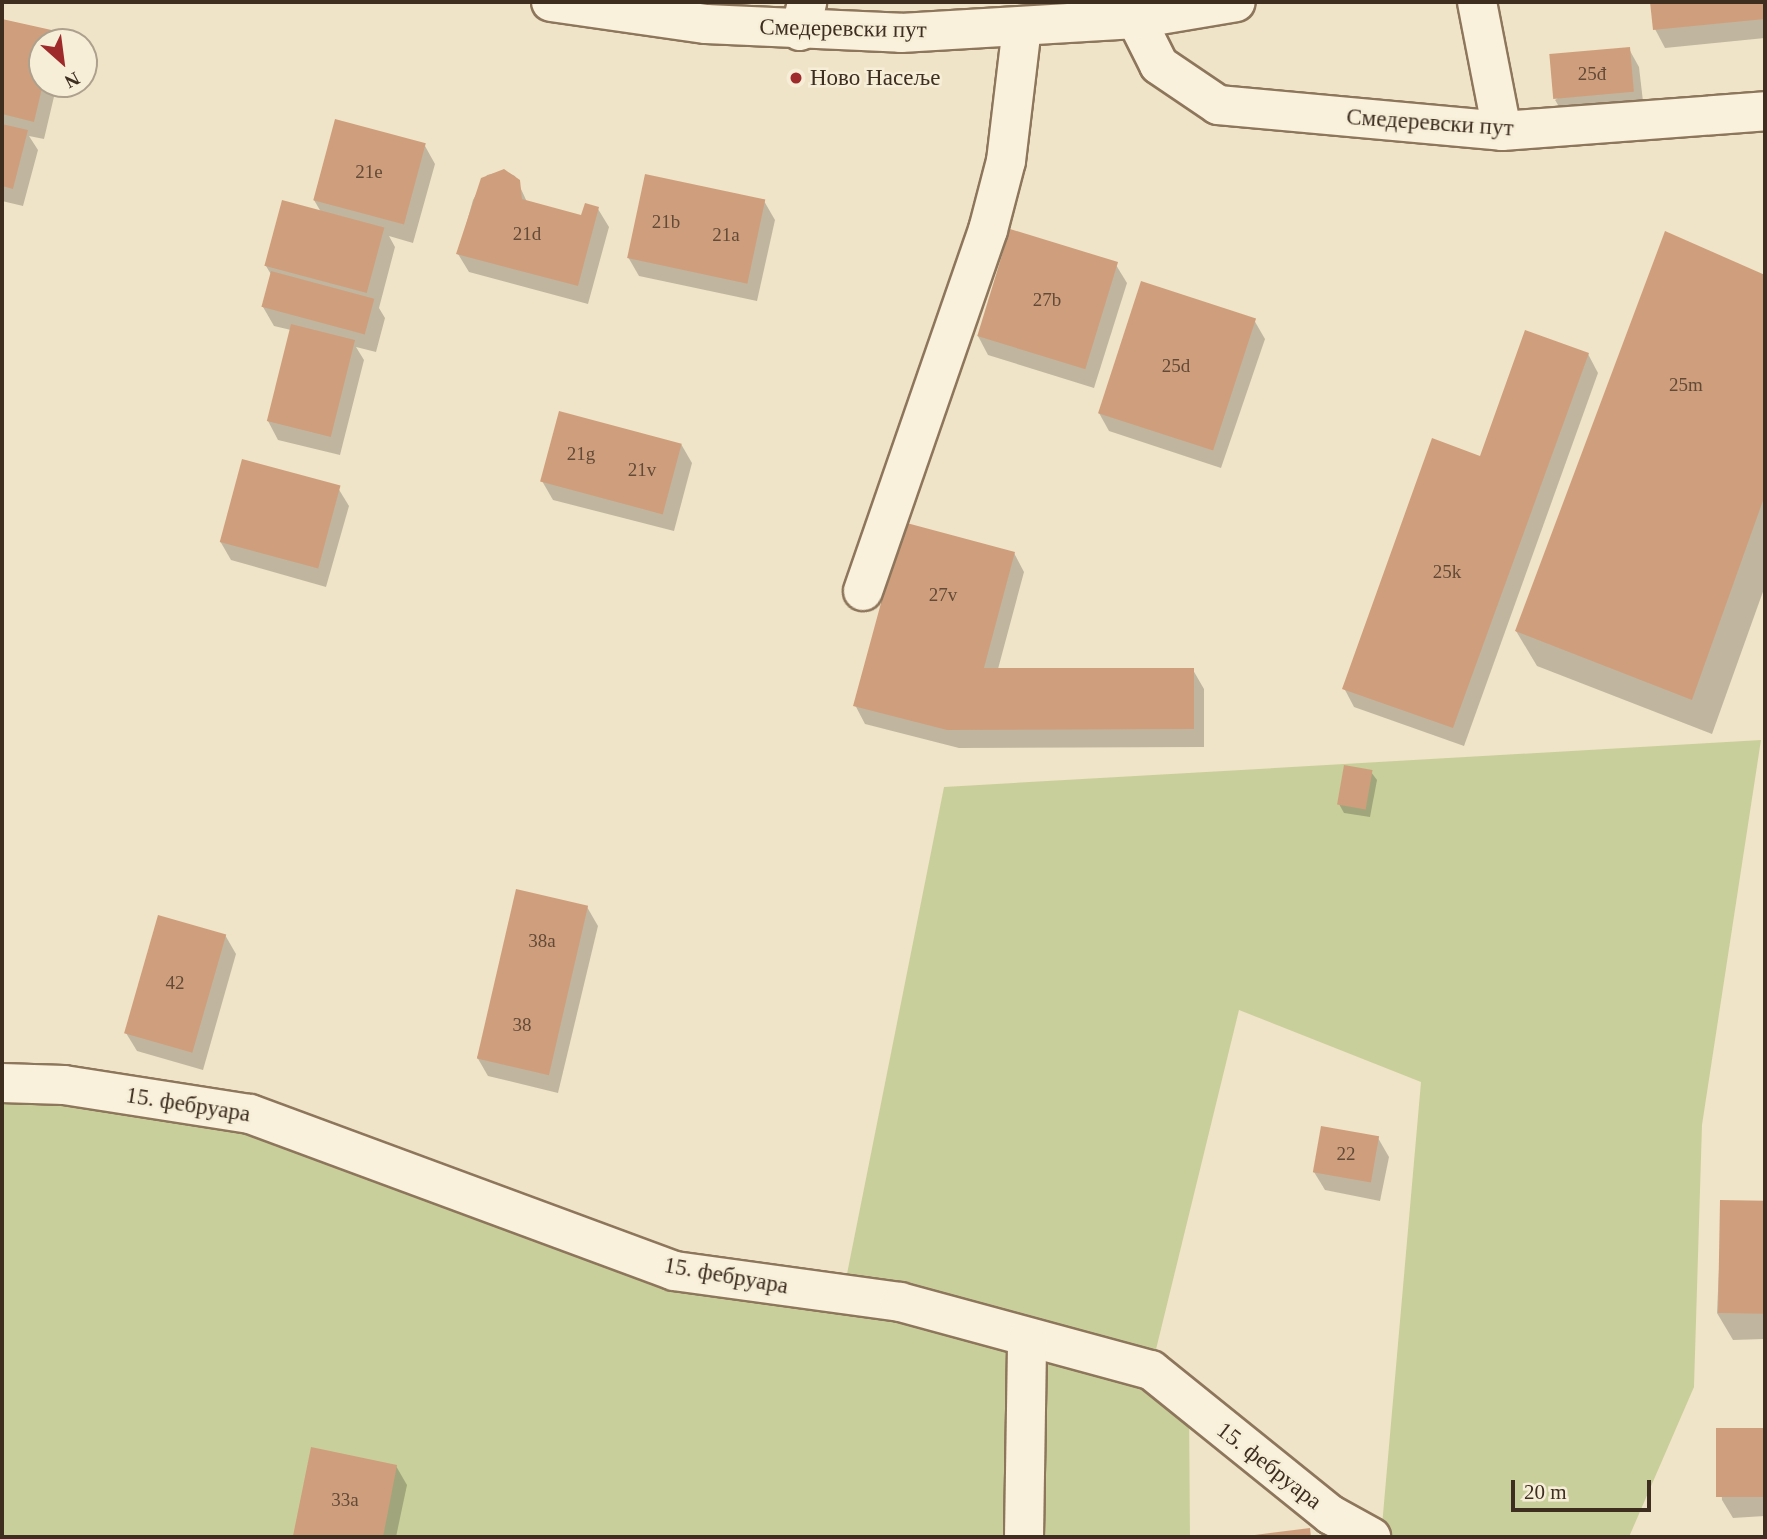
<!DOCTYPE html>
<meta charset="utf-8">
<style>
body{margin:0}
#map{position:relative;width:1767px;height:1539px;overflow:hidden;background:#f0e4c8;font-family:"Times New Roman",serif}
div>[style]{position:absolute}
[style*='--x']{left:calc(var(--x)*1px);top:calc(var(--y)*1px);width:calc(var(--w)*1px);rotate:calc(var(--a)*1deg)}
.green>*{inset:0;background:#c9cf9b}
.shadow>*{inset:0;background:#0003}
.building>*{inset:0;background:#cf9f7d;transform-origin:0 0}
.roads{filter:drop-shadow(2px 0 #8d765c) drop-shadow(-2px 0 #8d765c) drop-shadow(0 2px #8d765c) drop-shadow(0 -2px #8d765c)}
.street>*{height:38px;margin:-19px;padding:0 19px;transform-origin:19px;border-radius:19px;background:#faf1dc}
.secondary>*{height:38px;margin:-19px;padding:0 19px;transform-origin:19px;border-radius:19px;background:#faf1dc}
.dots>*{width:19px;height:19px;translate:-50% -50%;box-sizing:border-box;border:4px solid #f7eed8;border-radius:50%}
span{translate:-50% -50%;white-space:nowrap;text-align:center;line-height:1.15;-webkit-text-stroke:5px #f7eed8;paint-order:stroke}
.number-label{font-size:19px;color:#624a37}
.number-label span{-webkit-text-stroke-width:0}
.street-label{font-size:23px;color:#3d2e20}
.poi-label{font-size:23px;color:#3d2e20}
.left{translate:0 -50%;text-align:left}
.frame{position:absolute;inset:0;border:4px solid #3d2e20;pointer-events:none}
.north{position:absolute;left:28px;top:28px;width:70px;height:70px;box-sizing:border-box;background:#f7eed8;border:2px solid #ada18e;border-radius:50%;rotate:152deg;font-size:19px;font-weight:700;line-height:28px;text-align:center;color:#3d2e20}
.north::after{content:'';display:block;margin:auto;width:24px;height:32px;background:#9e2a2b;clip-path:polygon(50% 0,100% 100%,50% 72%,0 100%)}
.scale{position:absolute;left:1511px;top:1480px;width:140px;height:32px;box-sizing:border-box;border:4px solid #3d2e20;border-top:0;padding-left:9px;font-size:21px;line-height:24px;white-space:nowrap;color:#3d2e20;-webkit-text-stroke:5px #f7eed8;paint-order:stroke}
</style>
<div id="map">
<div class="green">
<i style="clip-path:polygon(1761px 740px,1702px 1125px,1694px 1387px,1629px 1537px,1381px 1537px,1421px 1082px,1239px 1010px,1151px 1370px,1189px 1402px,1190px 1537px,2px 1537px,2px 1083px,250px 1114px,551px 1223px,843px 1294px,944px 787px)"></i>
</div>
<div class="shadow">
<i style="clip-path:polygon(1652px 2px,1765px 2px,1765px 38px,1665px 48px,1655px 29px)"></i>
<i style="clip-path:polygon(2px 20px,54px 33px,60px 42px,42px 42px,42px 84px,57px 84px,44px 139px,29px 136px,38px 150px,23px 206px,2px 201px)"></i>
<i style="clip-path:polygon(1629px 49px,1639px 67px,1644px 110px,1566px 118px,1555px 100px)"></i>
<i style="clip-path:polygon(425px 146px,435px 164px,413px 243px,389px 236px,395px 247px,379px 308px,385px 318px,376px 352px,356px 347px,364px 360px,340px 455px,278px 440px,268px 421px,291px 330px,274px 326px,263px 307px,272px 276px,266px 266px,321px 212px,314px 200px)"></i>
<i style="clip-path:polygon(504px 171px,515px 176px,527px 202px,582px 217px,598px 209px,609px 227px,588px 304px,469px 272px,458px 254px,473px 200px,487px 175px)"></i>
<i style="clip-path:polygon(764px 201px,775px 220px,757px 301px,639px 276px,628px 257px)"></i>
<i style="clip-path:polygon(1666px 233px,1765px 277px,1765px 586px,1712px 734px,1537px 666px,1516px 631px)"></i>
<i style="clip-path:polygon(1116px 265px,1127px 283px,1094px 388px,988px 355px,978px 336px)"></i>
<i style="clip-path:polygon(1254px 320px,1265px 339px,1221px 468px,1109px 431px,1099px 413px)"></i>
<i style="clip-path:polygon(1588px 354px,1598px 373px,1464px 746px,1354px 707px,1344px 688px)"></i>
<i style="clip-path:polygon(681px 444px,692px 463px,674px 531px,553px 500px,542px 481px)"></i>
<i style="clip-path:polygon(338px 488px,349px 506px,326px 587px,231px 560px,220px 541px)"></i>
<i style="clip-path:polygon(1014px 553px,1024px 572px,998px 669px,1193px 670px,1204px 689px,1204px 747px,959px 748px,865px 724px,855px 705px)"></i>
<i style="clip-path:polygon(1371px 772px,1377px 780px,1370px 817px,1344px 813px,1339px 804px)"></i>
<i style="clip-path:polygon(587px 907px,598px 926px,558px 1093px,488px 1076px,477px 1057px)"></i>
<i style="clip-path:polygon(225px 935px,236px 954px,203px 1070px,137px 1051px,126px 1033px)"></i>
<i style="clip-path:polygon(1378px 1138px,1389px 1157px,1380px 1201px,1325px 1190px,1314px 1172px)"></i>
<i style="clip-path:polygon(1722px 1202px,1765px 1203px,1765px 1339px,1733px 1340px,1717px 1313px)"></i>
<i style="clip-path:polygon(1765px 1429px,1765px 1516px,1733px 1518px,1722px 1500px,1718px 1433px)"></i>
<i style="clip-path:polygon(396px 1466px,407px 1485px,396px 1537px,295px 1537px)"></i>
</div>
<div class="building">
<i style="clip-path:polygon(1650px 2px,1765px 2px,1765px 19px,1653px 30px)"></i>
<i style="clip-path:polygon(2px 19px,56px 31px,53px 42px,42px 42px,43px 84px,34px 122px,2px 114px)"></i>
<i style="left:1630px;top:47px;width:45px;height:81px;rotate:85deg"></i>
<i style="left:335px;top:119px;width:94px;height:84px;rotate:15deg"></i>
<i style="clip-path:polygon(2px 124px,28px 130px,13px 189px,2px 186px)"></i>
<i style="clip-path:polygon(504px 169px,520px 180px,522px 199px,581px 215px,585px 203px,599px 207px,578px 286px,456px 254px,481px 178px)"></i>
<i style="left:645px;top:174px;width:123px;height:86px;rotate:12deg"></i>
<i style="left:282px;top:200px;width:106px;height:68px;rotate:15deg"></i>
<i style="left:1010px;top:229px;width:113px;height:112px;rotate:17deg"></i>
<i style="clip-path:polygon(1665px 231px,1765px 275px,1765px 495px,1692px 700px,1515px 631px)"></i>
<i style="left:271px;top:271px;width:107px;height:37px;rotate:15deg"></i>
<i style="left:1141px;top:281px;width:121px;height:139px;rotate:18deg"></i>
<i style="left:291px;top:324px;width:66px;height:100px;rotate:14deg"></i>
<i style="clip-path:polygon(1525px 330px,1589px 353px,1453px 728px,1342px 689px,1432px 438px,1480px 456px)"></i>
<i style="left:559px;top:411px;width:127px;height:73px;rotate:15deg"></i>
<i style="left:242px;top:459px;width:102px;height:86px;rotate:15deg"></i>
<i style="clip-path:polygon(903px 522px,1015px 552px,984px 668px,1194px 668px,1194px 729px,947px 730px,853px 706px)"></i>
<i style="left:1344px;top:765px;width:29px;height:40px;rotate:10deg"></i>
<i style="left:516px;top:889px;width:74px;height:174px;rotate:13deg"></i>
<i style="left:158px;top:915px;width:71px;height:123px;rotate:16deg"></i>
<i style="left:1321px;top:1126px;width:59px;height:47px;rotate:10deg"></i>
<i style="left:1720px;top:1200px;width:45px;height:113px;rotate:1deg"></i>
<i style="left:1765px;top:1428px;width:69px;height:49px;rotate:90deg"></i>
<i style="clip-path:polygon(311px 1447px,397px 1465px,383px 1537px,293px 1536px)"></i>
<i style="clip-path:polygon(1310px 1528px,1311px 1537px,1247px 1537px,1247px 1536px)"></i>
</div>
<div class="roads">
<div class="street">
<i style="--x:1477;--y:2;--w:131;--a:79"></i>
<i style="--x:1136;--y:19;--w:51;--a:63.4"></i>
<i style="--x:1159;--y:65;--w:71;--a:34.1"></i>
<i style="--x:1218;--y:105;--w:285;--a:5.2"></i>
<i style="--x:1502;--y:131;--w:264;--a:-4.3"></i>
<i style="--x:800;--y:31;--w:30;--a:-76"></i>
<i style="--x:863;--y:591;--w:382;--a:-70.9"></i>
<i style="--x:988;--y:230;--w:71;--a:-75.4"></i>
<i style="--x:1006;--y:161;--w:135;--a:-83.2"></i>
<i style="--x:2;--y:1083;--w:62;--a:1.8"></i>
<i style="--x:64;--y:1085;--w:188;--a:8.9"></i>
<i style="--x:250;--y:1114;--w:452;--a:20.3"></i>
<i style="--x:674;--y:1271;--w:228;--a:7.8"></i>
<i style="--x:900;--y:1302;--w:260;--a:15.2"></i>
<i style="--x:1151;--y:1370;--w:231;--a:38.9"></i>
<i style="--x:1331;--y:1515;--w:46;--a:28.8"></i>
<i style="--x:1024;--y:1537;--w:199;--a:-89.1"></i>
</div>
<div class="secondary">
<i style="--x:551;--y:2;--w:157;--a:8.1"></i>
<i style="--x:706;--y:24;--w:195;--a:2.6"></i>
<i style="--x:901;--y:33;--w:235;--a:-3.4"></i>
<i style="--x:1136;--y:19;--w:101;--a:-9.6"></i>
</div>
</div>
<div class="dots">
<i style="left:796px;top:78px;background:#9e2a2b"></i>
</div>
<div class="number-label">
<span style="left:1592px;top:74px">25đ</span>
<span style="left:369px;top:172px">21e</span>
<span style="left:666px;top:222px">21b</span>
<span style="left:527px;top:234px">21d</span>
<span style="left:726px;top:235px">21a</span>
<span style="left:1047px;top:300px">27b</span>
<span style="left:1176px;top:366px">25d</span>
<span style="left:1686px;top:385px">25m</span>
<span style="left:581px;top:454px">21g</span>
<span style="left:642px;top:470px">21v</span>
<span style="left:1447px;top:572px">25k</span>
<span style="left:943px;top:595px">27v</span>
<span style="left:542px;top:941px">38a</span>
<span style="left:175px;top:983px">42</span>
<span style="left:522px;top:1025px">38</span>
<span style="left:1346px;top:1154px">22</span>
<span style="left:345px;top:1500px">33a</span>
</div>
<div class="street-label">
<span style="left:843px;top:29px;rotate:1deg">Смедеревски пут</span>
<span style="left:1430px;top:123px;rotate:4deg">Смедеревски пут</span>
<span style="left:188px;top:1105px;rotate:9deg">15. фебруара</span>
<span style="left:726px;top:1276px;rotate:10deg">15. фебруара</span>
<span style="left:1269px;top:1466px;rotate:38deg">15. фебруара</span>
</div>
<div class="poi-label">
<span class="left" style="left:810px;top:78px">Ново Насеље</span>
</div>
<div class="frame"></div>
<div class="north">N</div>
<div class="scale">20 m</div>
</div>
